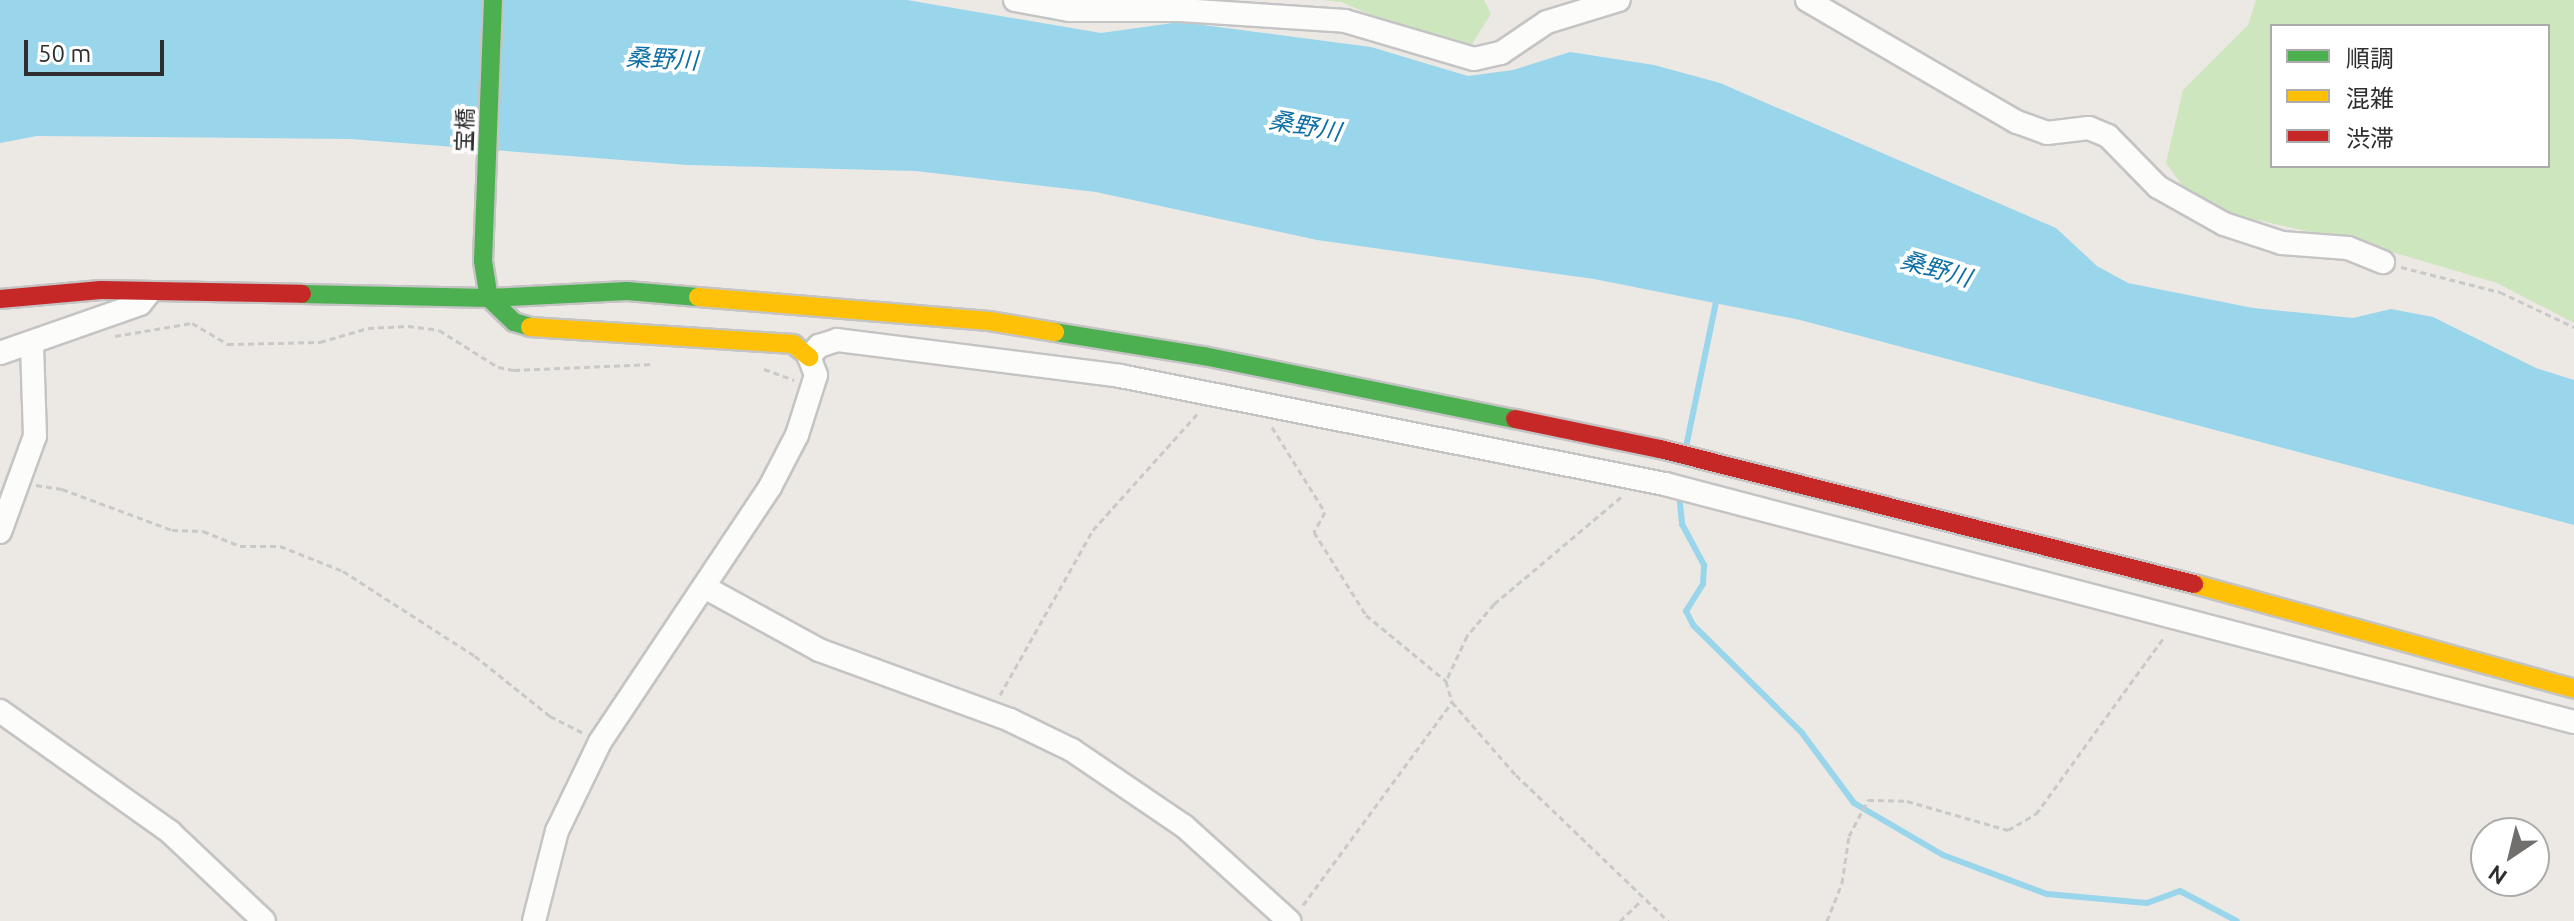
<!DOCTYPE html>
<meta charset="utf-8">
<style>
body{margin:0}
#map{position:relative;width:2574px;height:921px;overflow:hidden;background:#ece8e4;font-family:Ubuntu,"Noto Sans JP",sans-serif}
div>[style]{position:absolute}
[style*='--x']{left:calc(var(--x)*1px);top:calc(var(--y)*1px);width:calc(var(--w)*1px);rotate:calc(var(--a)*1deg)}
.green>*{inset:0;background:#cee6be}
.water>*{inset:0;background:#99d6ec}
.stream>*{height:6px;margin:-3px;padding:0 3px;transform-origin:3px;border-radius:3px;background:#99d6ec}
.path>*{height:3px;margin-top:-1.5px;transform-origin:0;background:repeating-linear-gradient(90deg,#c9c9c8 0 6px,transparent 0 10px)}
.roads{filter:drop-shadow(2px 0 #c5c4c5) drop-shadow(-2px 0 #c5c4c5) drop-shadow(0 2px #c5c4c5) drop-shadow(0 -2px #c5c4c5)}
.street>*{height:22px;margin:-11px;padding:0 11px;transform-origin:11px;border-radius:11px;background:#fcfcfb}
.fast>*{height:18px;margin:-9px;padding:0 9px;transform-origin:9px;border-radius:9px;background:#4caf50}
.slow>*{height:18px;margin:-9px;padding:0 9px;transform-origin:9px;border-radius:9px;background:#ffc107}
.jam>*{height:18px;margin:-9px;padding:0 9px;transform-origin:9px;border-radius:9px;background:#c62828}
span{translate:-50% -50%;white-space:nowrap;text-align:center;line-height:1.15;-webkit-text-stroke:7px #fff;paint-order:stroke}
.street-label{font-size:22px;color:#2e2e2e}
.water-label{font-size:24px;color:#0d6fa3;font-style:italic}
.legend{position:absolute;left:2270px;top:24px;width:280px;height:144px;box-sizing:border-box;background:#fff;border:2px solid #ababab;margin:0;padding:10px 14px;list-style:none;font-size:24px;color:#2e2e2e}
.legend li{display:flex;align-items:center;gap:16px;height:40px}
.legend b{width:40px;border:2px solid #ababab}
.north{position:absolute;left:2470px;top:817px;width:80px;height:80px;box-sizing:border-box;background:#fff;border:2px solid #ababab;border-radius:50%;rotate:215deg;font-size:22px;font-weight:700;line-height:32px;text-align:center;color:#2e2e2e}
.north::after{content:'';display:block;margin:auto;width:28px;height:36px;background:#706f6e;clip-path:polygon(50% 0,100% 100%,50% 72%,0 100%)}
.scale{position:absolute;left:24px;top:40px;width:140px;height:36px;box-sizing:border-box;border:4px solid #2e2e2e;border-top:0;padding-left:10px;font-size:24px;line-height:28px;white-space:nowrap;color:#2e2e2e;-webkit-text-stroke:6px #fff;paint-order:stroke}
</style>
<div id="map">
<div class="green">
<i style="clip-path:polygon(1321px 0,1484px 0,1491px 14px,1472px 44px,1413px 33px,1341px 2px)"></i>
<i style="clip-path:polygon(evenodd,2256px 0,2574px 0,2574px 323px,2497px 283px,2365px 244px,2239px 216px,2189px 195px,2166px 163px,2183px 90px,2248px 25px,2256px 0,2272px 26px,2548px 26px,2548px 166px,2272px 166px,2272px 26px)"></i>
</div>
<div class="water">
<i style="clip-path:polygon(0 0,907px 0,1101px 33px,1180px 22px,1371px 47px,1468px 76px,1513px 70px,1570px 52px,1654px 65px,1720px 83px,2056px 228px,2097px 266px,2128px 283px,2253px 308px,2353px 318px,2391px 309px,2433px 317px,2536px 368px,2574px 380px,2574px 525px,1800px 320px,1594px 279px,1317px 240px,1096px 192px,916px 171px,687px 165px,350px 139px,37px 136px,0 143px)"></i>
</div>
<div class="stream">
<i style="--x:1686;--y:447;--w:153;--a:-78.3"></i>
<i style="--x:1679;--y:494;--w:30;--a:84"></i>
<i style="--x:1682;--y:524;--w:47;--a:61.8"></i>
<i style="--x:1704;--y:565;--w:19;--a:93"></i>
<i style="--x:1703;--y:584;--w:32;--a:122"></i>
<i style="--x:1686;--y:611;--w:16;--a:63"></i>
<i style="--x:1693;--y:625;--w:153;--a:44.7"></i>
<i style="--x:1802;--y:733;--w:87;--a:53.4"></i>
<i style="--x:1854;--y:803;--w:103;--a:30.3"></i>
<i style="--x:1943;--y:855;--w:111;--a:20.6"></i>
<i style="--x:2047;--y:894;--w:100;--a:5.1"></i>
<i style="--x:2147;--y:903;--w:35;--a:-20"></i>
<i style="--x:2180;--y:891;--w:64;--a:27.8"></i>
</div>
<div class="path">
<i style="--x:2401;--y:267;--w:102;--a:14.2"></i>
<i style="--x:2500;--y:292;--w:82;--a:25.3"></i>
<i style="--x:115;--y:336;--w:78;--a:-9.6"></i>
<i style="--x:192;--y:323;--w:42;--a:30.3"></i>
<i style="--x:228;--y:344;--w:92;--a:-1.2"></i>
<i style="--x:320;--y:342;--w:50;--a:-16.3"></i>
<i style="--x:368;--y:328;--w:40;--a:-2.9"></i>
<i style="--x:408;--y:326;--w:31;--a:7"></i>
<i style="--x:439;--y:330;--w:70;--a:32.1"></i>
<i style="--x:498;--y:367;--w:16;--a:11"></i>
<i style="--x:514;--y:370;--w:140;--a:-2.5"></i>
<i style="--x:764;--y:369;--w:32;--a:20"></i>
<i style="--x:1272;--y:427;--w:100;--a:58.1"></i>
<i style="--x:1325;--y:512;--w:23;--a:119"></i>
<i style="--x:1314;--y:532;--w:98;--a:57.9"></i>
<i style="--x:1366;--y:615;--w:104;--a:39.5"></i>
<i style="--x:36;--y:485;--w:26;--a:9"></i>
<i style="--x:62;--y:489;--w:117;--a:20.4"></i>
<i style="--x:172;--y:530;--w:31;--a:2"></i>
<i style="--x:203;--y:531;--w:40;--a:22"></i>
<i style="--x:240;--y:546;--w:40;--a:0"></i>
<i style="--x:280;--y:546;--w:68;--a:21.6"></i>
<i style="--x:343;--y:571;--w:157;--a:32.8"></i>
<i style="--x:475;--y:656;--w:96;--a:38.7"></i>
<i style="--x:550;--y:716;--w:37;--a:27"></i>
<i style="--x:1621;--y:497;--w:166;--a:139.9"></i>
<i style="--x:1494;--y:604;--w:42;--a:130.2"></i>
<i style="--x:1467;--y:636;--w:50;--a:115"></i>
<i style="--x:1446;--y:681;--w:22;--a:74"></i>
<i style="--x:1452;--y:702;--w:97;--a:48.8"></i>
<i style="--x:1516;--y:775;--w:211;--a:43.8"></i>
<i style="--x:1000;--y:695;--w:189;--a:-60.6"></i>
<i style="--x:1093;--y:530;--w:159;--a:-48.1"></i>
<i style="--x:1303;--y:905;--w:252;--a:-53.7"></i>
<i style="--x:1620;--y:921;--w:30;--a:-44"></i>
<i style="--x:1827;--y:921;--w:41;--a:-68.5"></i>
<i style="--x:1842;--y:883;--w:48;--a:-81.5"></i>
<i style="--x:1849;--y:836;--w:41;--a:-62.2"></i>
<i style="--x:1868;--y:800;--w:39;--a:1"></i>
<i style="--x:1907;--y:801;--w:105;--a:16"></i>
<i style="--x:2008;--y:830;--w:32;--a:-30"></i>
<i style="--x:2036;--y:814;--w:218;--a:-54.1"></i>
</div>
<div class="roads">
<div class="street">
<i style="--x:1015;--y:0;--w:55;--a:10.5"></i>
<i style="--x:1069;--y:10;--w:112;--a:0"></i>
<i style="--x:1181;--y:10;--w:164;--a:3.8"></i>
<i style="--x:1345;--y:21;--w:134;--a:16.4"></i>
<i style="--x:1474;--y:59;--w:28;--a:-13"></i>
<i style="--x:1501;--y:53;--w:55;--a:-34"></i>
<i style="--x:1547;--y:22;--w:75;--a:-17"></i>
<i style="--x:1807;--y:0;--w:243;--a:30.2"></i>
<i style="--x:2017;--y:122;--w:32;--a:20"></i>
<i style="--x:2047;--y:133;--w:42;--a:-6.8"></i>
<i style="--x:2089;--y:128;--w:21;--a:23"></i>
<i style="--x:2108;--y:136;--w:71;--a:45.6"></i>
<i style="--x:2158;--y:187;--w:76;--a:29.3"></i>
<i style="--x:2224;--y:224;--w:61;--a:18.1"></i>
<i style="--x:2282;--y:243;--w:66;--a:4.3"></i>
<i style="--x:2348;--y:248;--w:38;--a:22"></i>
<i style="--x:0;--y:353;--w:148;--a:-19.3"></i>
<i style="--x:140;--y:304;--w:14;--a:-51"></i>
<i style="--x:0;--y:532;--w:102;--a:-70"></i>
<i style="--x:35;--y:436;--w:91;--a:-91.9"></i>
<i style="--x:704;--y:587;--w:131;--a:28.7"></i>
<i style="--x:819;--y:650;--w:203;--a:20.1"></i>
<i style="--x:1010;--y:720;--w:69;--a:25.8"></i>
<i style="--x:1072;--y:750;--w:135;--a:34.2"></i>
<i style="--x:1184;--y:826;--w:142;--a:42.1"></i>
<i style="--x:0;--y:711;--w:209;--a:35.4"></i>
<i style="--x:170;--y:832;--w:129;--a:43.4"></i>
<i style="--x:534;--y:921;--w:93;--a:-75.7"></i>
<i style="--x:557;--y:831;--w:99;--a:-64.2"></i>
<i style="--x:600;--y:742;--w:306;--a:-56.3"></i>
<i style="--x:770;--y:487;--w:59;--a:-62.6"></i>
<i style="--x:797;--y:435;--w:63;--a:-72.4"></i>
<i style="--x:816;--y:375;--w:19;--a:-111"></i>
<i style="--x:809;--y:357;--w:15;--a:-48"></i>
<i style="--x:819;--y:346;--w:19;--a:-18"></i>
<i style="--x:837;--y:340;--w:285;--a:7.2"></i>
<i style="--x:1120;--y:376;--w:556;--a:11.21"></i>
<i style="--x:1665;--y:484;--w:940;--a:14.67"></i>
</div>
<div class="fast">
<i style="--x:493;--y:0;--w:261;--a:92.2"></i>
<i style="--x:483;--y:261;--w:37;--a:81"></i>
<i style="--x:489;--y:298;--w:35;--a:44"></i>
<i style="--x:514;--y:322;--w:17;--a:17"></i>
<i style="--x:302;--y:294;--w:187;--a:1.2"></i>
<i style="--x:489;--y:298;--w:138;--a:-2.9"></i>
<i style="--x:627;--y:291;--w:71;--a:4.8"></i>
<i style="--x:1055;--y:332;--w:151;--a:9.2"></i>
<i style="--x:1204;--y:356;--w:317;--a:11.5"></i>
</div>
<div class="slow">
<i style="--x:698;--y:297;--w:292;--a:4.7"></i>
<i style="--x:989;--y:321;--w:67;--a:9.5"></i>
<i style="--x:530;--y:327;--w:264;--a:3.7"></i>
<i style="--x:793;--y:344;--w:21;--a:39"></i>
<i style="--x:2194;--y:584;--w:394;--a:15.4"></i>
</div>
<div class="jam">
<i style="--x:0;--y:299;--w:101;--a:-5.1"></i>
<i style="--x:101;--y:290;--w:201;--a:1.1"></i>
<i style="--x:1515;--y:419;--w:148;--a:11.7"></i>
<i style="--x:1660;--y:449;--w:551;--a:14.19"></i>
</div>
</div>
<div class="street-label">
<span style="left:464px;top:130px;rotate:-88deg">宝橋</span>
</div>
<div class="water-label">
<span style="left:662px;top:59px;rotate:3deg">桑野川</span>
<span style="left:1305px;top:126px;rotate:10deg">桑野川</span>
<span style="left:1936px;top:269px;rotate:16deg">桑野川</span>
</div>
<ul class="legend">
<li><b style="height:10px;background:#4caf50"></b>順調</li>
<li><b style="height:10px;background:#ffc107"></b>混雑</li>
<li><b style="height:10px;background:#c62828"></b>渋滞</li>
</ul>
<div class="north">N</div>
<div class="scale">50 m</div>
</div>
